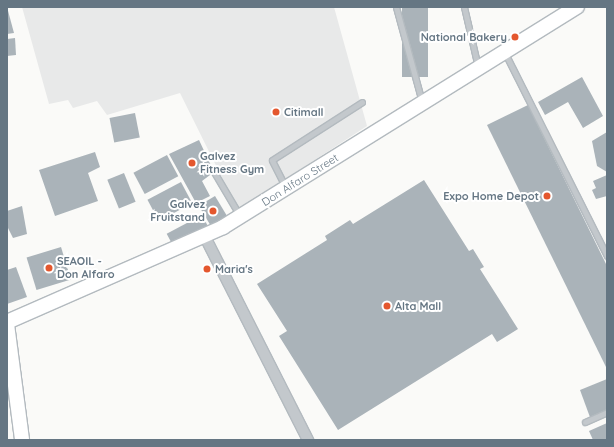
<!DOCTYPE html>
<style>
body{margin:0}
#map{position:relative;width:614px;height:447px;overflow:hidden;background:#fafaf8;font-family:Quicksand,sans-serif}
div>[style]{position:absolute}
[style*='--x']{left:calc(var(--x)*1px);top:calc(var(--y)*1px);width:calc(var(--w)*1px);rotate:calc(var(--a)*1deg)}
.built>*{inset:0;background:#e8e9e9}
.building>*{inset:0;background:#aab3b9;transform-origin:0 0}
.roads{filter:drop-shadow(1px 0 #b3babf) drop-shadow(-1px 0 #b3babf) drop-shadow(0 1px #b3babf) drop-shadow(0 -1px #b3babf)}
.lane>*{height:5px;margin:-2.5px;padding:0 2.5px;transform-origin:2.5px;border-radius:2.5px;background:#c3c8cc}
.street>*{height:10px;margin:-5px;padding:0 5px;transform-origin:5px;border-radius:5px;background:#c3c8cc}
.secondary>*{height:14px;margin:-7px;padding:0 7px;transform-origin:7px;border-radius:7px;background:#fff}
.dots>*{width:11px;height:11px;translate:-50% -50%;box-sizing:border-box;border:2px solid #fff;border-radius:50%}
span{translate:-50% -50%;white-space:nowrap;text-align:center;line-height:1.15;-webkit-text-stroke:4px #fff;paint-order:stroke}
.poi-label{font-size:11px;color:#657683;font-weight:700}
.right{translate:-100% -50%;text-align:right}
.left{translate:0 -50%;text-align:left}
.street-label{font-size:11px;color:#657683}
.frame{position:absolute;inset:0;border:8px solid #657683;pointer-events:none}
</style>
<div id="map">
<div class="built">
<i style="clip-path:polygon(22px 7px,334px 7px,367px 126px,238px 210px,180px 93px,107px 115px,97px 101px,73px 108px,68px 100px,49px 104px)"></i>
</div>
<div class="building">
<i style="clip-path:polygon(7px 7px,14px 33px,7px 34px)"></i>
<i style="left:402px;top:7px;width:26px;height:70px"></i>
<i style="clip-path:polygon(15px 38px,16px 55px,7px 56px,7px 39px)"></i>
<i style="clip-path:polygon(582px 77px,603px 116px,583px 128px,568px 102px,545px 115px,538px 102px)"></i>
<i style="clip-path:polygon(528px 105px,607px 266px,607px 369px,487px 125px)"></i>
<i style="left:135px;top:113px;width:25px;height:26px;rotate:79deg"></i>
<i style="clip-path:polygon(607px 132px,607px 172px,597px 166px,592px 141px)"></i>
<i style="clip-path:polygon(199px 140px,214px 172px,202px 181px,210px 196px,196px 203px,169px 154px)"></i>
<i style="clip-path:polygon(95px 152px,100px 167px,88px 173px,98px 201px,55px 216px,39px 170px)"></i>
<i style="left:167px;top:155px;width:24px;height:38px;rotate:62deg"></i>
<i style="left:124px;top:173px;width:31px;height:18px;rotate:68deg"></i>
<i style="clip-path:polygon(607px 175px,607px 196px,596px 199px,592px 190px,596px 188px,593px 181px)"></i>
<i style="clip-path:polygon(424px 180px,469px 251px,473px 249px,484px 267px,480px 269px,518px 329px,497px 342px,492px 334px,338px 430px,279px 336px,287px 331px,257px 284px,327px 240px,325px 236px,350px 220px,353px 224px)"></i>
<i style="left:181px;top:182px;width:24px;height:38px;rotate:62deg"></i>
<i style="left:215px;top:196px;width:26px;height:19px;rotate:59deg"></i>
<i style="clip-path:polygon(22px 206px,27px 234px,13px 238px,7px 226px,7px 211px)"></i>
<i style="left:202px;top:215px;width:17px;height:40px;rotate:62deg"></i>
<i style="left:61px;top:247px;width:34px;height:36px;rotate:73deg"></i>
<i style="clip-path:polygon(16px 267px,27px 297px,7px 304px,7px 270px)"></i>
<i style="clip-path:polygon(607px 379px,607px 412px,591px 420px,580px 390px)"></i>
<i style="clip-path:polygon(607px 423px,607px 440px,593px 440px,589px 431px)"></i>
</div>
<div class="roads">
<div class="lane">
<i style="--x:396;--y:7;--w:98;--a:74.7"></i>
<i style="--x:464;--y:7;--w:62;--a:76.9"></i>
<i style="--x:505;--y:53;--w:227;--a:63.3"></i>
<i style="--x:214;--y:172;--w:51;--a:59.4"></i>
<i style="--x:286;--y:188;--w:31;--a:-117"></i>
<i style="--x:272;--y:160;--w:107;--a:-32.8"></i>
<i style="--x:585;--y:422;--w:24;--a:-24"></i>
</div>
<div class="street">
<i style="--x:205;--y:237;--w:228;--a:63.1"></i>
</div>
<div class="secondary">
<i style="--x:7;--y:322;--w:236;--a:-23.7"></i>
<i style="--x:223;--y:227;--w:417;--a:-31.9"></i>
<i style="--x:7;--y:324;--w:117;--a:82.6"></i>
</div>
</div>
<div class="dots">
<i style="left:515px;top:37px;background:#e4572e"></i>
<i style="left:276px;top:112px;background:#e4572e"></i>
<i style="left:192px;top:163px;background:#e4572e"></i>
<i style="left:547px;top:196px;background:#e4572e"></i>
<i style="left:213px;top:211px;background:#e4572e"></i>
<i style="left:49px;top:268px;background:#e4572e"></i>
<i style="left:207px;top:269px;background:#e4572e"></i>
<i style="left:387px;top:306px;background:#e4572e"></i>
</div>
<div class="poi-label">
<span class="right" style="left:507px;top:37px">National Bakery</span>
<span class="left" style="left:284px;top:112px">Citimall</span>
<span class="left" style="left:200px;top:163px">Galvez<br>Fitness Gym</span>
<span class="right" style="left:539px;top:196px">Expo Home Depot</span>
<span class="right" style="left:205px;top:211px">Galvez<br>Fruitstand</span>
<span class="left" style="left:57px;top:268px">SEAOIL -<br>Don Alfaro</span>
<span class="left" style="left:215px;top:269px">Maria's</span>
<span class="left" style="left:395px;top:306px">Alta Mall</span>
</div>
<div class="street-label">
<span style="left:300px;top:180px;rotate:-32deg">Don Alfaro Street</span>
</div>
<div class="frame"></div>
</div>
